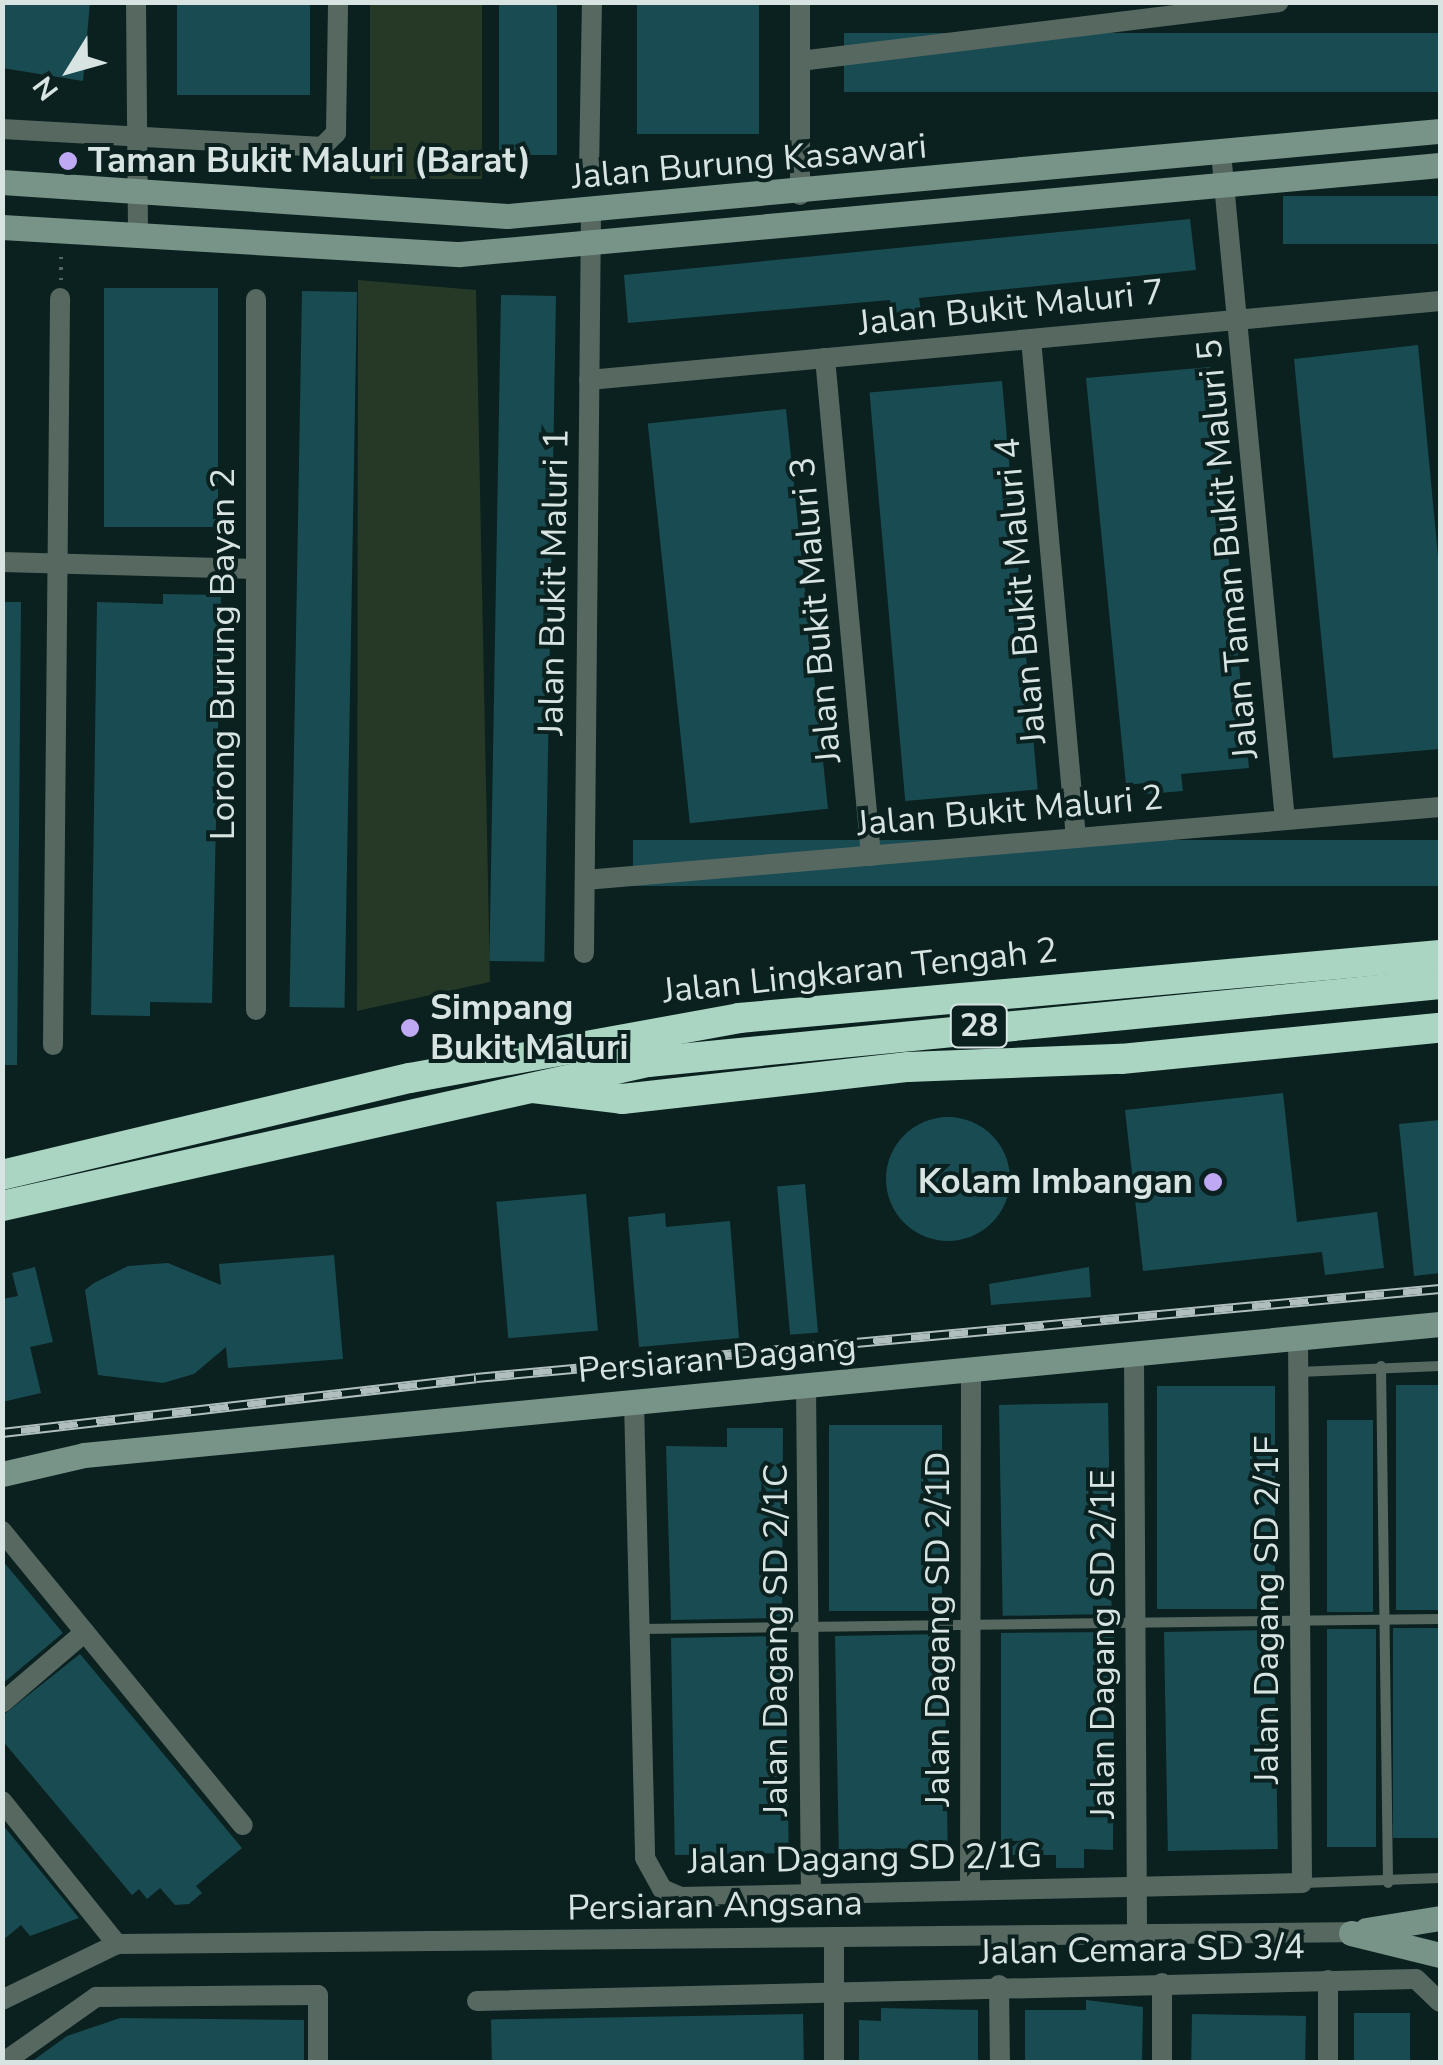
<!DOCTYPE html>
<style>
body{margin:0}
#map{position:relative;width:1443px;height:2065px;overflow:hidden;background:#0b211f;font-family:"Nunito Sans",sans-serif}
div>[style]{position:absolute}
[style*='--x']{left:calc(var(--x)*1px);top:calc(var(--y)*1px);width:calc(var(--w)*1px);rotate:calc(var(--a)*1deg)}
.green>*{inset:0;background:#263826;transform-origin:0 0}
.building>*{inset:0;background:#194b53;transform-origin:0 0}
.round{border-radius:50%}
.path>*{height:4px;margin-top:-2px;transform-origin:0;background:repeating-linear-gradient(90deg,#526563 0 2.5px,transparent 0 10.5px)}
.lane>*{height:10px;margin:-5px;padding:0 5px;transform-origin:5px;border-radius:5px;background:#576861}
.street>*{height:20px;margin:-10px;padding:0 10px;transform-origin:10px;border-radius:10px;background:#576861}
.secondary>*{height:25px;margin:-12.5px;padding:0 12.5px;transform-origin:12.5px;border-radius:12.5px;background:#789488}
.highway>*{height:30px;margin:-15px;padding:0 15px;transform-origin:15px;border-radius:15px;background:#a9d5c2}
.rail>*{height:10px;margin-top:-5px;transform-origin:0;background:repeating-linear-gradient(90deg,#0b211f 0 19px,#b0bfbd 0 38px);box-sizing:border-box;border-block:2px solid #b0bfbd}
.dots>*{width:28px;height:28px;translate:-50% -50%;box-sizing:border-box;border:5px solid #0b211f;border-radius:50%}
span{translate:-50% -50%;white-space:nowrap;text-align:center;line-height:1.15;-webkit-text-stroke:8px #0b211f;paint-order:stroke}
.shield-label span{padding:2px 8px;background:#0b211f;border:2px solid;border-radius:8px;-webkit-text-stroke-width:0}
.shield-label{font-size:32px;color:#d7e4e2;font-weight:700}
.poi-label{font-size:35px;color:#d7e4e2;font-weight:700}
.left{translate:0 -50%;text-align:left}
.right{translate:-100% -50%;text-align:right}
.street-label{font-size:35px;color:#d7e4e2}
.frame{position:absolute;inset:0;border:5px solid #d7e4e2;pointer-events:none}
.north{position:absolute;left:20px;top:20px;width:100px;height:100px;-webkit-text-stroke:8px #0b211f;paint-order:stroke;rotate:233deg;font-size:28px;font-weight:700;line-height:40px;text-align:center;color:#d7e4e2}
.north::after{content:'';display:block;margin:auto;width:35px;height:45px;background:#d7e4e2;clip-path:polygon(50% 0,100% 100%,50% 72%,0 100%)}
</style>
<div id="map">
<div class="green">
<i style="left:370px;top:3px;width:112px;height:176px"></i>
<i style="clip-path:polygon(358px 280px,476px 290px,490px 982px,357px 1011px)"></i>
</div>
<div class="building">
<i style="clip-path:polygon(2px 2px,90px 2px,83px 81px,2px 68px)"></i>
<i style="left:177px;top:2px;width:133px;height:93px"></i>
<i style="left:499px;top:2px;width:58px;height:153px"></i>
<i style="left:637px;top:2px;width:122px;height:132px"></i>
<i style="left:1440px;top:33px;width:59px;height:596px;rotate:90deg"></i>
<i style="left:1440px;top:196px;width:48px;height:157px;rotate:90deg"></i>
<i style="clip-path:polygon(1190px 219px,1196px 270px,919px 298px,921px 311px,891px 313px,890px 300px,628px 323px,624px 275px)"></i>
<i style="left:218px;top:288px;width:239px;height:114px;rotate:90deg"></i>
<i style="left:302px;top:291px;width:55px;height:716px;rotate:1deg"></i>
<i style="left:501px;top:295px;width:55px;height:666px;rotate:1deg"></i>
<i style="clip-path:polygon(1418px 345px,1440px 577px,1440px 749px,1333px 758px,1294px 359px)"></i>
<i style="clip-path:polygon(1210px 367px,1249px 768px,1181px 774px,1183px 791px,1147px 794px,1146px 783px,1126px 785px,1086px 378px)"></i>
<i style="left:1002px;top:381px;width:410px;height:133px;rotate:85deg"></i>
<i style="left:786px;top:409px;width:402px;height:139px;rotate:84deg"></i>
<i style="clip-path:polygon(163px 594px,221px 595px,212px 1003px,150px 1002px,150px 1016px,91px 1015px,97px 602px,163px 604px)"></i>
<i style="clip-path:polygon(2px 602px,21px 602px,17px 1065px,2px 1065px)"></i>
<i style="left:1440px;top:840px;width:46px;height:807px;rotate:90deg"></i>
<i style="clip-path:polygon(1283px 1093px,1297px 1222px,1377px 1212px,1384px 1268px,1325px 1275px,1322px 1252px,1143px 1271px,1125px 1110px)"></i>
<i class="round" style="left:886px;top:1117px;width:124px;height:124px"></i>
<i style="clip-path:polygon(1440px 1120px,1440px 1273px,1414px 1276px,1399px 1124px)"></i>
<i style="left:805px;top:1184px;width:149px;height:28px;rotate:85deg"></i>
<i style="left:586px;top:1194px;width:137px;height:90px;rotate:85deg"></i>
<i style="clip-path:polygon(665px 1213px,666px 1227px,730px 1221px,739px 1338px,639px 1347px,628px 1217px)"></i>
<i style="clip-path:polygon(334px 1255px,343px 1359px,228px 1368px,226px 1347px,194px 1374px,163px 1383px,98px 1375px,85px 1290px,94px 1283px,128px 1266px,168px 1263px,221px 1285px,219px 1264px)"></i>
<i style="clip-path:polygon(35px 1267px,53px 1342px,30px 1347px,41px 1393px,2px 1402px,2px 1299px,18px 1296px,12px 1273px)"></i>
<i style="clip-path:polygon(1089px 1267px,1091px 1297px,991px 1305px,989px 1284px)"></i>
<i style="left:1440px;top:1385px;width:225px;height:44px;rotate:90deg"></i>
<i style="left:1157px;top:1386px;width:118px;height:223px"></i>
<i style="left:1108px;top:1403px;width:211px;height:109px;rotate:89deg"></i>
<i style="left:1327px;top:1420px;width:46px;height:192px"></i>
<i style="left:829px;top:1425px;width:113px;height:186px"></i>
<i style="clip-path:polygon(727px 1428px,783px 1428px,782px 1618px,671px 1620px,666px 1446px,727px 1447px)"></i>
<i style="clip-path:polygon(2px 1560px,63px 1633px,2px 1684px)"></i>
<i style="left:1393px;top:1628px;width:47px;height:210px"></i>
<i style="left:1327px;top:1629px;width:49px;height:218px"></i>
<i style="left:1274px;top:1630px;width:219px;height:110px;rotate:89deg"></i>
<i style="clip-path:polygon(1114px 1632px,1113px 1850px,1084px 1849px,1084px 1868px,1056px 1868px,1056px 1855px,1001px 1855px,1001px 1633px)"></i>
<i style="left:944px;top:1634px;width:214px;height:109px;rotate:89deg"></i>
<i style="left:785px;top:1636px;width:217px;height:114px;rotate:89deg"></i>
<i style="clip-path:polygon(80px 1654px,242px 1848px,196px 1886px,202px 1893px,189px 1904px,175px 1905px,160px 1888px,147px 1899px,139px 1889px,132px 1895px,2px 1740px,2px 1716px)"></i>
<i style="clip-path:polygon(2px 1824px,79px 1918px,30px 1936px,21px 1925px,2px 1941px)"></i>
<i style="clip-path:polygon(1086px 2000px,1143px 2007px,1142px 2062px,1025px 2062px,1025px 2010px,1086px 2010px)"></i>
<i style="clip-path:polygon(881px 2008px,978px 2010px,978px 2062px,859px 2062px,859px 2020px,881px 2021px)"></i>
<i style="left:1354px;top:2013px;width:56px;height:49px"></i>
<i style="left:803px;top:2014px;width:48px;height:312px;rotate:89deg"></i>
<i style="left:1192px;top:2014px;width:114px;height:48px;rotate:1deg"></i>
<i style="clip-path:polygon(120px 2018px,304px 2020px,304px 2062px,31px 2062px,67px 2036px)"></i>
</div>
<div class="path">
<i style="--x:61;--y:280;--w:26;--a:-90"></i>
</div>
<div class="lane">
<i style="--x:1381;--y:1366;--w:517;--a:89.22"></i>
<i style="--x:1299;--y:1372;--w:141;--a:-2.4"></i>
<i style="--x:640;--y:1629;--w:800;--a:-0.72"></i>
<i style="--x:1303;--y:1883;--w:137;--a:-2.1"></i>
</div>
<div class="street">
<i style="--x:136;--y:2;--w:231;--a:89.5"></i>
<i style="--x:800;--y:61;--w:482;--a:-7"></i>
<i style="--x:2;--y:129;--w:321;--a:3.2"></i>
<i style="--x:322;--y:147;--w:20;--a:-45"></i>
<i style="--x:336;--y:133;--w:131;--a:-89.1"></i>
<i style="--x:1221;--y:153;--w:670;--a:84.52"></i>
<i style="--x:589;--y:171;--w:169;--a:-89"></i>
<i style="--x:800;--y:195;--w:193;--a:-90"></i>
<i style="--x:1031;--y:339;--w:501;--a:84.85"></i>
<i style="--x:825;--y:358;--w:500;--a:84.72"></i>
<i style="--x:589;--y:380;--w:855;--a:-5.3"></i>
<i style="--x:2;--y:562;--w:254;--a:1.6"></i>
<i style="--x:585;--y:880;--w:858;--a:-4.88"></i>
<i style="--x:584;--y:953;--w:740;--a:-89.46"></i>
<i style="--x:256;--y:1010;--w:711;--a:-90"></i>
<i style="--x:53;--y:1045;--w:747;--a:-89.46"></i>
<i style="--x:1134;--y:1354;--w:581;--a:89.7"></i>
<i style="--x:806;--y:1386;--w:508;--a:89.44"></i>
<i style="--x:634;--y:1402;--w:456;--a:88.6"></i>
<i style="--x:645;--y:1858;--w:35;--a:61"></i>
<i style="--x:662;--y:1889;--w:21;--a:23"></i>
<i style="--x:681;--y:1897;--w:621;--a:-1.29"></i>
<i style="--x:1302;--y:1883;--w:546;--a:-90.42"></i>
<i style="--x:2;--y:1531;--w:380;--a:50.7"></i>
<i style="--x:2;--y:1703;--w:109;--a:-40.5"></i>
<i style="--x:2;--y:1801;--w:184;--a:51.2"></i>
<i style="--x:970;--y:1890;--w:521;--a:-89.89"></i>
<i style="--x:834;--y:1937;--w:125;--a:90"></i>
<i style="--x:1328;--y:1980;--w:82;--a:90"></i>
<i style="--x:999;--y:1985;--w:77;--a:89.3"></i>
<i style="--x:2;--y:2000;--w:128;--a:-26"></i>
<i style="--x:117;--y:1944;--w:1247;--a:-0.55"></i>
<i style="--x:477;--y:2001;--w:939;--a:-1.34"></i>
<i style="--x:1416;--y:1979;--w:33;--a:44"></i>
<i style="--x:4;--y:2062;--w:113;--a:-35.2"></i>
<i style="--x:96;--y:1997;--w:222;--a:-0.5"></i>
<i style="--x:318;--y:1995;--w:67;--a:90"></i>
<i style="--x:1162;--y:2062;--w:79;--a:-90"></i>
</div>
<div class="secondary">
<i style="--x:2;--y:182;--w:506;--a:3.85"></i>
<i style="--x:507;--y:216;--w:937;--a:-5.21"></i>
<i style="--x:2;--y:227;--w:459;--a:3.4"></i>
<i style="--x:460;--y:254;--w:984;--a:-5.19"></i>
<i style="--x:2;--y:1474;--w:84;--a:-13"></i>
<i style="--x:84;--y:1455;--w:1362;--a:-5.52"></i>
<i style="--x:1366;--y:1930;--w:75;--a:-9.2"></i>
<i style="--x:1351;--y:1933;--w:92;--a:13.9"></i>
</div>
<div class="highway">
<i style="--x:533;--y:1088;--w:90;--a:7"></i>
<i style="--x:622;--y:1099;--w:288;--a:-6.4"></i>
<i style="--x:908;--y:1067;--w:213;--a:-2.2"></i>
<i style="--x:1121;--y:1059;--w:321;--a:-5.6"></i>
<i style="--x:2;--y:1175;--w:419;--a:-13.4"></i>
<i style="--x:410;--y:1078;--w:334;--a:-10.3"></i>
<i style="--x:739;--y:1018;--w:704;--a:-5.14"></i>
<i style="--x:2;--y:1206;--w:662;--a:-12.57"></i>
<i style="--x:648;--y:1062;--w:796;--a:-5.62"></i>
</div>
<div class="rail">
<i style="--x:2;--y:1433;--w:477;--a:-6.6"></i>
<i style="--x:476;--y:1378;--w:968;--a:-5.27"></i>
</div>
<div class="dots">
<i style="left:68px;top:161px;background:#bfa8f4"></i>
<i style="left:410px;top:1028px;background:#bfa8f4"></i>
<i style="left:1213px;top:1182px;background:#bfa8f4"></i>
</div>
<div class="shield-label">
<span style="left:979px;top:1026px">28</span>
</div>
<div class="poi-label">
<span class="left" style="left:88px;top:161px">Taman Bukit Maluri (Barat)</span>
<span class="left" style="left:430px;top:1028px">Simpang<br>Bukit Maluri</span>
<span class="right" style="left:1193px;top:1182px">Kolam Imbangan</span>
</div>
<div class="street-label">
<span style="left:749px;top:162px;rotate:-5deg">Jalan Burung Kasawari</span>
<span style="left:1011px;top:308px;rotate:-6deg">Jalan Bukit Maluri 7</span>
<span style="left:1228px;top:549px;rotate:-95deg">Jalan Taman Bukit Maluri 5</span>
<span style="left:554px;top:582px;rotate:-89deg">Jalan Bukit Maluri 1</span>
<span style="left:1021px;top:591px;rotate:-95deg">Jalan Bukit Maluri 4</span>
<span style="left:816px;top:610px;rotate:-95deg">Jalan Bukit Maluri 3</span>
<span style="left:223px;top:654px;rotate:-90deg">Lorong Burung Bayan 2</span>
<span style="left:1010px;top:811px;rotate:-5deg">Jalan Bukit Maluri 2</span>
<span style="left:860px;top:971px;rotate:-6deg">Jalan Lingkaran Tengah 2</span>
<span style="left:717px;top:1359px;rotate:-5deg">Persiaran Dagang</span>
<span style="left:1267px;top:1610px;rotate:-90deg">Jalan Dagang SD 2/1F</span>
<span style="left:938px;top:1629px;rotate:-90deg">Jalan Dagang SD 2/1D</span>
<span style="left:776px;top:1640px;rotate:-90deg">Jalan Dagang SD 2/1C</span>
<span style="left:1103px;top:1644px;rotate:-90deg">Jalan Dagang SD 2/1E</span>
<span style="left:865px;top:1859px;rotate:-1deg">Jalan Dagang SD 2/1G</span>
<span style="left:715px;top:1906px;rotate:-1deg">Persiaran Angsana</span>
<span style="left:1142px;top:1950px;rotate:-1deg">Jalan Cemara SD 3/4</span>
</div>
<div class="frame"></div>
<div class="north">N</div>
</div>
